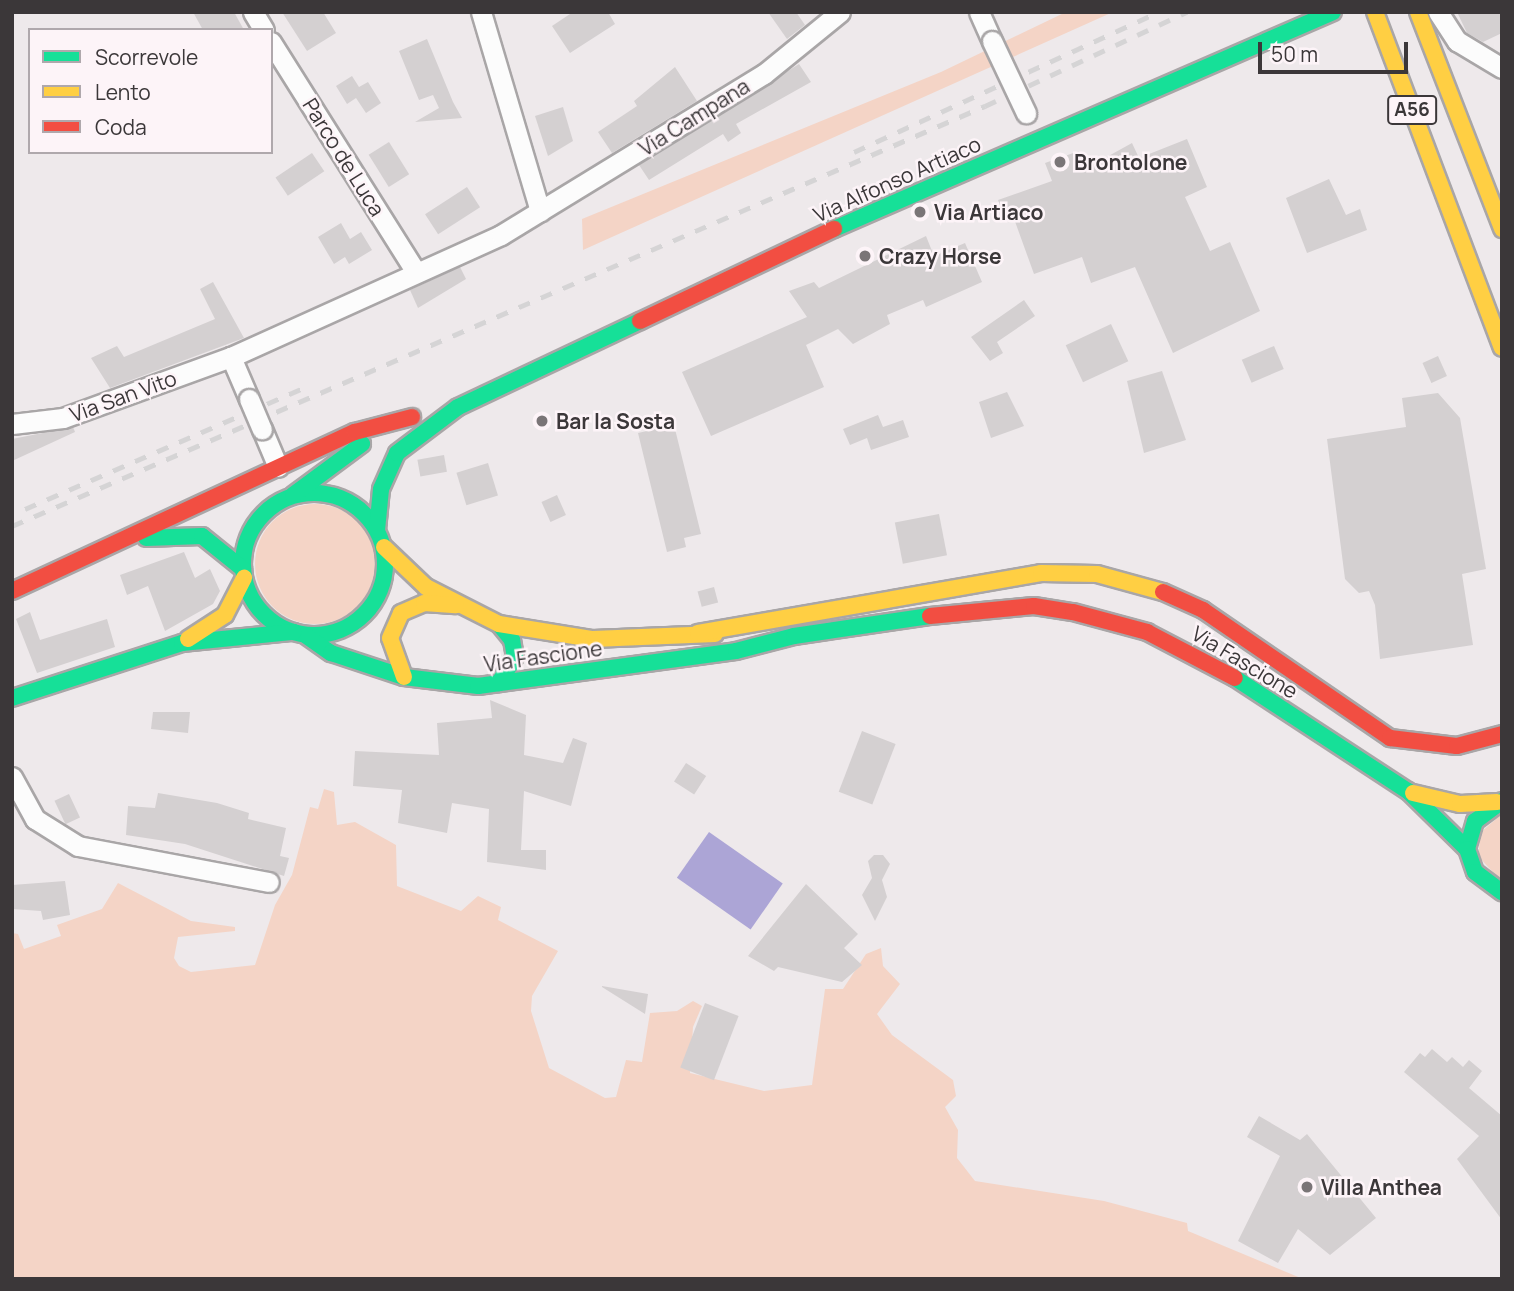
<!DOCTYPE html>
<style>
body{margin:0}
#map{position:relative;width:1514px;height:1291px;overflow:hidden;background:#eee9eb;font-family:Manrope,sans-serif}
div>[style]{position:absolute}
[style*='--x']{left:calc(var(--x)*1px);top:calc(var(--y)*1px);width:calc(var(--w)*1px);rotate:calc(var(--a)*1deg)}
.green>*{inset:0;background:#f4d4c6}
.round{border-radius:50%}
.water>*{inset:0;background:#aca5d6;transform-origin:0 0}
.building>*{inset:0;background:#d4d0d1;transform-origin:0 0}
.roads{filter:drop-shadow(2px 0 #a9a6a7) drop-shadow(-2px 0 #a9a6a7) drop-shadow(0 2px #a9a6a7) drop-shadow(0 -2px #a9a6a7)}
.street>*{height:19px;margin:-9.5px;padding:0 9.5px;transform-origin:9.5px;border-radius:9.5px;background:#fcfcfc}
.fast>*{height:16px;margin:-8px;padding:0 8px;transform-origin:8px;border-radius:8px;background:#16e098}
.fast>.ring{margin:-8px;padding:0;box-sizing:content-box;background:none;border:16px solid #16e098;border-radius:50%}
.slow>*{height:16px;margin:-8px;padding:0 8px;transform-origin:8px;border-radius:8px;background:#ffcf43}
.jam>*{height:16px;margin:-8px;padding:0 8px;transform-origin:8px;border-radius:8px;background:#f24e42}
.rail>*{height:5px;margin-top:-2.5px;transform-origin:0;background:repeating-linear-gradient(90deg,#d5d4d5 0 12px,transparent 0 24px)}
.bridges{filter:drop-shadow(2px 0 #a9a6a7) drop-shadow(-2px 0 #a9a6a7) drop-shadow(0 2px #a9a6a7) drop-shadow(0 -2px #a9a6a7)}
.street-bridge>*{height:19px;margin:-9.5px;padding:0 9.5px;transform-origin:9.5px;border-radius:9.5px;background:#fcfcfc}
.dots>*{width:19px;height:19px;translate:-50% -50%;box-sizing:border-box;border:4px solid #fdf4f8;border-radius:50%}
span{translate:-50% -50%;white-space:nowrap;text-align:center;line-height:1.15;-webkit-text-stroke:5px #fdf4f8;paint-order:stroke}
.shield-label span{padding:2px 5px;background:#fdf4f8;border:2px solid;border-radius:5px;-webkit-text-stroke-width:0}
.shield-label{font-size:19px;color:#3b3739;font-weight:700}
.street-label{font-size:21px;color:#3b3739}
.poi-label{font-size:21px;color:#3b3739;font-weight:700}
.left{translate:0 -50%;text-align:left}
.frame{position:absolute;inset:0;border:14px solid #3b3739;pointer-events:none}
.legend{position:absolute;left:28px;top:28px;width:245px;height:126px;box-sizing:border-box;background:#fdf4f8;border:2px solid #afa8ac;margin:0;padding:9px 12px;list-style:none;font-size:21px;color:#3b3739}
.legend li{display:flex;align-items:center;gap:14px;height:35px}
.legend b{width:35px;border:2px solid #afa8ac}
.scale{position:absolute;left:1258px;top:42px;width:150px;height:32px;box-sizing:border-box;border:4px solid #3b3739;border-top:0;padding-left:9px;font-size:21px;line-height:24px;white-space:nowrap;color:#3b3739;-webkit-text-stroke:5px #fdf4f8;paint-order:stroke}
</style>
<div id="map">
<div class="green">
<i style="clip-path:polygon(1066px 12px,1113px 12px,583px 250px,582px 219px,941px 72px)"></i>
<i class="round" style="left:255px;top:504px;width:120px;height:120px"></i>
<i style="clip-path:polygon(324px 789px,334px 792px,337px 825px,355px 822px,396px 845px,397px 886px,461px 911px,478px 896px,501px 907px,498px 920px,558px 951px,532px 996px,531px 1011px,549px 1068px,605px 1098px,616px 1097px,626px 1060px,642px 1062px,650px 1013px,677px 1011px,693px 1001px,702px 1006px,693px 1027px,690px 1073px,764px 1091px,812px 1085px,825px 989px,843px 989px,866px 954px,881px 948px,883px 966px,900px 984px,877px 1014px,892px 1035px,953px 1080px,956px 1096px,945px 1107px,958px 1130px,957px 1158px,975px 1181px,1104px 1201px,1187px 1223px,1188px 1231px,1303px 1279px,12px 1279px,12px 933px,18px 934px,24px 949px,61px 936px,57px 925px,102px 909px,118px 883px,191px 921px,235px 927px,235px 931px,178px 937px,174px 958px,179px 966px,191px 972px,255px 965px,275px 905px,292px 875px,310px 807px,318px 809px)"></i>
<i style="clip-path:polygon(1502px 814px,1502px 882px,1478px 856px,1481px 832px)"></i>
</div>
<div class="water">
<i style="left:709px;top:832px;width:90px;height:56px;rotate:35deg"></i>
</div>
<div class="building">
<i style="clip-path:polygon(193px 12px,234px 12px,244px 30px,203px 30px)"></i>
<i style="clip-path:polygon(282px 12px,323px 12px,336px 33px,307px 51px)"></i>
<i style="clip-path:polygon(573px 12px,608px 12px,615px 24px,570px 53px,552px 26px)"></i>
<i style="clip-path:polygon(768px 12px,796px 12px,805px 25px,787px 39px)"></i>
<i style="clip-path:polygon(1457px 12px,1502px 12px,1502px 33px,1483px 42px,1467px 33px)"></i>
<i style="clip-path:polygon(427px 39px,453px 102px,462px 118px,415px 122px,439px 108px,433px 95px,419px 100px,399px 51px)"></i>
<i style="clip-path:polygon(799px 64px,811px 82px,736px 124px,741px 133px,728px 142px,723px 134px,649px 180px,639px 165px)"></i>
<i style="clip-path:polygon(675px 67px,697px 101px,612px 153px,598px 132px,637px 106px,634px 101px)"></i>
<i style="clip-path:polygon(352px 76px,359px 87px,368px 82px,381px 103px,366px 113px,356px 98px,347px 104px,336px 86px)"></i>
<i style="clip-path:polygon(563px 107px,573px 141px,548px 156px,535px 116px)"></i>
<i style="clip-path:polygon(1187px 139px,1207px 187px,1185px 197px,1210px 251px,1230px 242px,1260px 311px,1173px 353px,1135px 267px,1091px 283px,1082px 257px,1034px 274px,1013px 216px,1005px 218px,998px 200px,1052px 181px,1045px 163px,1079px 151px,1085px 169px,1132px 143px,1139px 158px)"></i>
<i style="left:389px;top:142px;width:38px;height:24px;rotate:58deg"></i>
<i style="left:312px;top:153px;width:22px;height:44px;rotate:56deg"></i>
<i style="clip-path:polygon(1329px 179px,1346px 215px,1360px 209px,1367px 230px,1307px 253px,1286px 198px)"></i>
<i style="left:467px;top:187px;width:24px;height:50px;rotate:57deg"></i>
<i style="clip-path:polygon(341px 223px,350px 239px,361px 232px,372px 250px,349px 264px,345px 257px,334px 264px,318px 237px)"></i>
<i style="clip-path:polygon(926px 236px,934px 256px,965px 243px,982px 282px,926px 307px,923px 300px,887px 315px,890px 324px,853px 344px,838px 329px,806px 345px,824px 387px,711px 436px,682px 372px,807px 317px,789px 291px,814px 282px,819px 288px)"></i>
<i style="clip-path:polygon(460px 267px,466px 279px,418px 308px,410px 290px)"></i>
<i style="clip-path:polygon(213px 282px,244px 338px,110px 388px,91px 358px,117px 346px,124px 357px,215px 319px,200px 289px)"></i>
<i style="clip-path:polygon(1024px 300px,1035px 316px,997px 342px,1003px 353px,990px 361px,971px 337px)"></i>
<i style="left:1111px;top:324px;width:41px;height:50px;rotate:65deg"></i>
<i style="left:1274px;top:346px;width:25px;height:35px;rotate:67deg"></i>
<i style="left:1438px;top:356px;width:22px;height:17px;rotate:66deg"></i>
<i style="clip-path:polygon(1162px 371px,1186px 440px,1144px 453px,1127px 381px)"></i>
<i style="clip-path:polygon(1007px 392px,1024px 426px,991px 438px,979px 402px)"></i>
<i style="clip-path:polygon(1438px 393px,1460px 418px,1486px 569px,1462px 574px,1473px 645px,1380px 659px,1375px 605px,1369px 591px,1359px 593px,1345px 579px,1327px 439px,1406px 427px,1402px 398px)"></i>
<i style="clip-path:polygon(878px 415px,883px 427px,903px 420px,909px 437px,871px 450px,867px 438px,850px 445px,843px 429px)"></i>
<i style="clip-path:polygon(674px 425px,701px 534px,684px 538px,686px 547px,667px 552px,638px 433px)"></i>
<i style="clip-path:polygon(73px 427px,75px 432px,12px 461px,12px 439px)"></i>
<i style="left:444px;top:455px;width:17px;height:27px;rotate:80deg"></i>
<i style="left:488px;top:463px;width:34px;height:33px;rotate:73deg"></i>
<i style="left:557px;top:495px;width:22px;height:17px;rotate:66deg"></i>
<i style="left:939px;top:514px;width:42px;height:45px;rotate:79deg"></i>
<i style="clip-path:polygon(184px 552px,195px 578px,210px 569px,220px 591px,213px 604px,165px 631px,148px 586px,127px 595px,120px 575px)"></i>
<i style="left:714px;top:587px;width:16px;height:17px;rotate:75deg"></i>
<i style="clip-path:polygon(30px 612px,40px 640px,107px 619px,115px 647px,37px 673px,16px 619px)"></i>
<i style="clip-path:polygon(490px 700px,526px 715px,524px 755px,563px 763px,573px 738px,587px 743px,571px 806px,524px 791px,521px 850px,546px 850px,546px 870px,487px 862px,489px 809px,452px 803px,447px 833px,398px 823px,402px 790px,353px 786px,355px 751px,439px 755px,437px 723px,492px 718px)"></i>
<i style="clip-path:polygon(153px 712px,190px 712px,188px 733px,151px 729px)"></i>
<i style="left:862px;top:731px;width:36px;height:65px;rotate:21deg"></i>
<i style="left:686px;top:763px;width:24px;height:22px;rotate:33deg"></i>
<i style="clip-path:polygon(158px 793px,217px 803px,249px 813px,248px 819px,286px 828px,280px 856px,289px 858px,284px 876px,185px 844px,126px 835px,128px 806px,155px 808px)"></i>
<i style="left:69px;top:794px;width:26px;height:16px;rotate:65deg"></i>
<i style="clip-path:polygon(874px 855px,883px 855px,890px 864px,882px 880px,887px 897px,875px 921px,862px 895px,872px 878px,868px 861px)"></i>
<i style="clip-path:polygon(65px 881px,70px 915px,43px 920px,41px 911px,12px 909px,12px 885px)"></i>
<i style="clip-path:polygon(806px 884px,858px 934px,844px 948px,862px 965px,842px 982px,778px 967px,774px 971px,748px 956px)"></i>
<i style="clip-path:polygon(602px 986px,648px 994px,645px 1014px,602px 987px)"></i>
<i style="left:705px;top:1003px;width:36px;height:69px;rotate:21deg"></i>
<i style="clip-path:polygon(1432px 1049px,1447px 1062px,1452px 1057px,1463px 1067px,1469px 1060px,1482px 1071px,1469px 1088px,1502px 1116px,1502px 1220px,1457px 1159px,1479px 1136px,1404px 1072px,1420px 1053px,1425px 1057px)"></i>
<i style="clip-path:polygon(1259px 1116px,1300px 1140px,1307px 1134px,1376px 1218px,1330px 1255px,1298px 1229px,1278px 1263px,1238px 1241px,1280px 1156px,1247px 1137px)"></i>
</div>
<div class="roads">
<div class="street">
<i style="--x:253;--y:12;--w:21;--a:59"></i>
<i style="--x:481;--y:12;--w:208;--a:73.5"></i>
<i style="--x:979;--y:12;--w:32;--a:66"></i>
<i style="--x:1438;--y:12;--w:35;--a:57"></i>
<i style="--x:1457;--y:41;--w:52;--a:31"></i>
<i style="--x:271;--y:42;--w:272;--a:57.8"></i>
<i style="--x:249;--y:399;--w:46;--a:-113.2"></i>
<i style="--x:231;--y:357;--w:296;--a:-24.3"></i>
<i style="--x:501;--y:235;--w:308;--a:-31.5"></i>
<i style="--x:764;--y:74;--w:98;--a:-39.2"></i>
<i style="--x:12;--y:424;--w:51;--a:-6.7"></i>
<i style="--x:63;--y:418;--w:179;--a:-20"></i>
<i style="--x:262;--y:429;--w:41;--a:67.2"></i>
<i style="--x:12;--y:777;--w:48;--a:61.3"></i>
<i style="--x:35;--y:819;--w:51;--a:32.1"></i>
<i style="--x:78;--y:846;--w:194;--a:10.7"></i>
</div>
<div class="fast">
<i style="--x:834;--y:229;--w:544;--a:-23.5"></i>
<i class="ring" style="left:243px;top:493px;width:126px;height:126px"></i>
<i style="--x:293;--y:495;--w:86;--a:-36.5"></i>
<i style="--x:377;--y:530;--w:41;--a:-84.4"></i>
<i style="--x:381;--y:489;--w:39;--a:-66"></i>
<i style="--x:397;--y:453;--w:76;--a:-37"></i>
<i style="--x:458;--y:407;--w:201;--a:-25.3"></i>
<i style="--x:146;--y:538;--w:56;--a:-2"></i>
<i style="--x:202;--y:536;--w:53;--a:38.8"></i>
<i style="--x:499;--y:624;--w:21;--a:51"></i>
<i style="--x:512;--y:640;--w:17;--a:80"></i>
<i style="--x:515;--y:657;--w:31;--a:122"></i>
<i style="--x:305;--y:635;--w:32;--a:35"></i>
<i style="--x:331;--y:653;--w:77;--a:18.2"></i>
<i style="--x:404;--y:677;--w:75;--a:6.9"></i>
<i style="--x:478;--y:686;--w:260;--a:-7.7"></i>
<i style="--x:736;--y:651;--w:60;--a:-14.5"></i>
<i style="--x:794;--y:636;--w:137;--a:-8.4"></i>
<i style="--x:1235;--y:678;--w:207;--a:33.2"></i>
<i style="--x:1408;--y:791;--w:83;--a:44.5"></i>
<i style="--x:12;--y:698;--w:179;--a:-17.9"></i>
<i style="--x:182;--y:643;--w:112;--a:-5.7"></i>
<i style="--x:1502;--y:801;--w:34;--a:143"></i>
<i style="--x:1475;--y:821;--w:29;--a:106"></i>
<i style="--x:1467;--y:849;--w:24;--a:71"></i>
<i style="--x:1475;--y:872;--w:34;--a:37"></i>
</div>
<div class="slow">
<i style="--x:1375;--y:12;--w:359;--a:69.3"></i>
<i style="--x:1418;--y:12;--w:233;--a:68.8"></i>
<i style="--x:384;--y:547;--w:58;--a:43.6"></i>
<i style="--x:426;--y:587;--w:82;--a:26.9"></i>
<i style="--x:499;--y:624;--w:95;--a:9.1"></i>
<i style="--x:593;--y:639;--w:122;--a:-2.3"></i>
<i style="--x:698;--y:633;--w:348;--a:-9.9"></i>
<i style="--x:1041;--y:573;--w:56;--a:1"></i>
<i style="--x:1097;--y:574;--w:68;--a:15.3"></i>
<i style="--x:188;--y:639;--w:44;--a:-33"></i>
<i style="--x:225;--y:615;--w:42;--a:-62.8"></i>
<i style="--x:404;--y:677;--w:41;--a:-109.7"></i>
<i style="--x:390;--y:638;--w:27;--a:-66"></i>
<i style="--x:401;--y:613;--w:25;--a:-23"></i>
<i style="--x:424;--y:603;--w:32;--a:4"></i>
<i style="--x:1413;--y:793;--w:48;--a:13.2"></i>
<i style="--x:1460;--y:804;--w:37;--a:-3"></i>
</div>
<div class="jam">
<i style="--x:640;--y:321;--w:215;--a:-25.4"></i>
<i style="--x:12;--y:591;--w:378;--a:-24.9"></i>
<i style="--x:355;--y:432;--w:59;--a:-14.7"></i>
<i style="--x:1163;--y:592;--w:44;--a:24.2"></i>
<i style="--x:1203;--y:610;--w:227;--a:34.4"></i>
<i style="--x:1390;--y:738;--w:67;--a:6.8"></i>
<i style="--x:1457;--y:746;--w:47;--a:-14.9"></i>
<i style="--x:930;--y:616;--w:104;--a:-5.5"></i>
<i style="--x:1034;--y:606;--w:39;--a:9"></i>
<i style="--x:1073;--y:612;--w:77;--a:15.1"></i>
<i style="--x:1147;--y:632;--w:99;--a:27.6"></i>
</div>
</div>
<div class="rail">
<i style="--x:854;--y:152;--w:335;--a:-24.7"></i>
<i style="--x:25;--y:509;--w:301;--a:-23.5"></i>
<i style="--x:12;--y:526;--w:1060;--a:-23.35"></i>
<i style="--x:985;--y:106;--w:223;--a:-25"></i>
</div>
<div class="bridges">
<div class="street-bridge">
<i style="--x:992;--y:41;--w:80;--a:64.7"></i>
<i style="--x:249;--y:399;--w:33;--a:67"></i>
</div>
</div>
<div class="dots">
<i style="left:1060px;top:162px;background:#7a7577"></i>
<i style="left:920px;top:212px;background:#7a7577"></i>
<i style="left:865px;top:256px;background:#7a7577"></i>
<i style="left:542px;top:421px;background:#7a7577"></i>
<i style="left:1307px;top:1187px;background:#7a7577"></i>
</div>
<div class="shield-label">
<span style="left:1412px;top:110px">A56</span>
</div>
<div class="street-label">
<span style="left:694px;top:117px;rotate:-32deg">Via Campana</span>
<span style="left:344px;top:157px;rotate:58deg">Parco de Luca</span>
<span style="left:897px;top:179px;rotate:-24deg">Via Alfonso Artiaco</span>
<span style="left:123px;top:396px;rotate:-20deg">Via San Vito</span>
<span style="left:543px;top:656px;rotate:-8deg">Via Fascione</span>
<span style="left:1245px;top:662px;rotate:31deg">Via Fascione</span>
</div>
<div class="poi-label">
<span class="left" style="left:1074px;top:162px">Brontolone</span>
<span class="left" style="left:934px;top:212px">Via Artiaco</span>
<span class="left" style="left:879px;top:256px">Crazy Horse</span>
<span class="left" style="left:556px;top:421px">Bar la Sosta</span>
<span class="left" style="left:1321px;top:1187px">Villa Anthea</span>
</div>
<div class="frame"></div>
<ul class="legend">
<li><b style="height:9px;background:#16e098"></b>Scorrevole</li>
<li><b style="height:9px;background:#ffcf43"></b>Lento</li>
<li><b style="height:9px;background:#f24e42"></b>Coda</li>
</ul>
<div class="scale">50 m</div>
</div>
